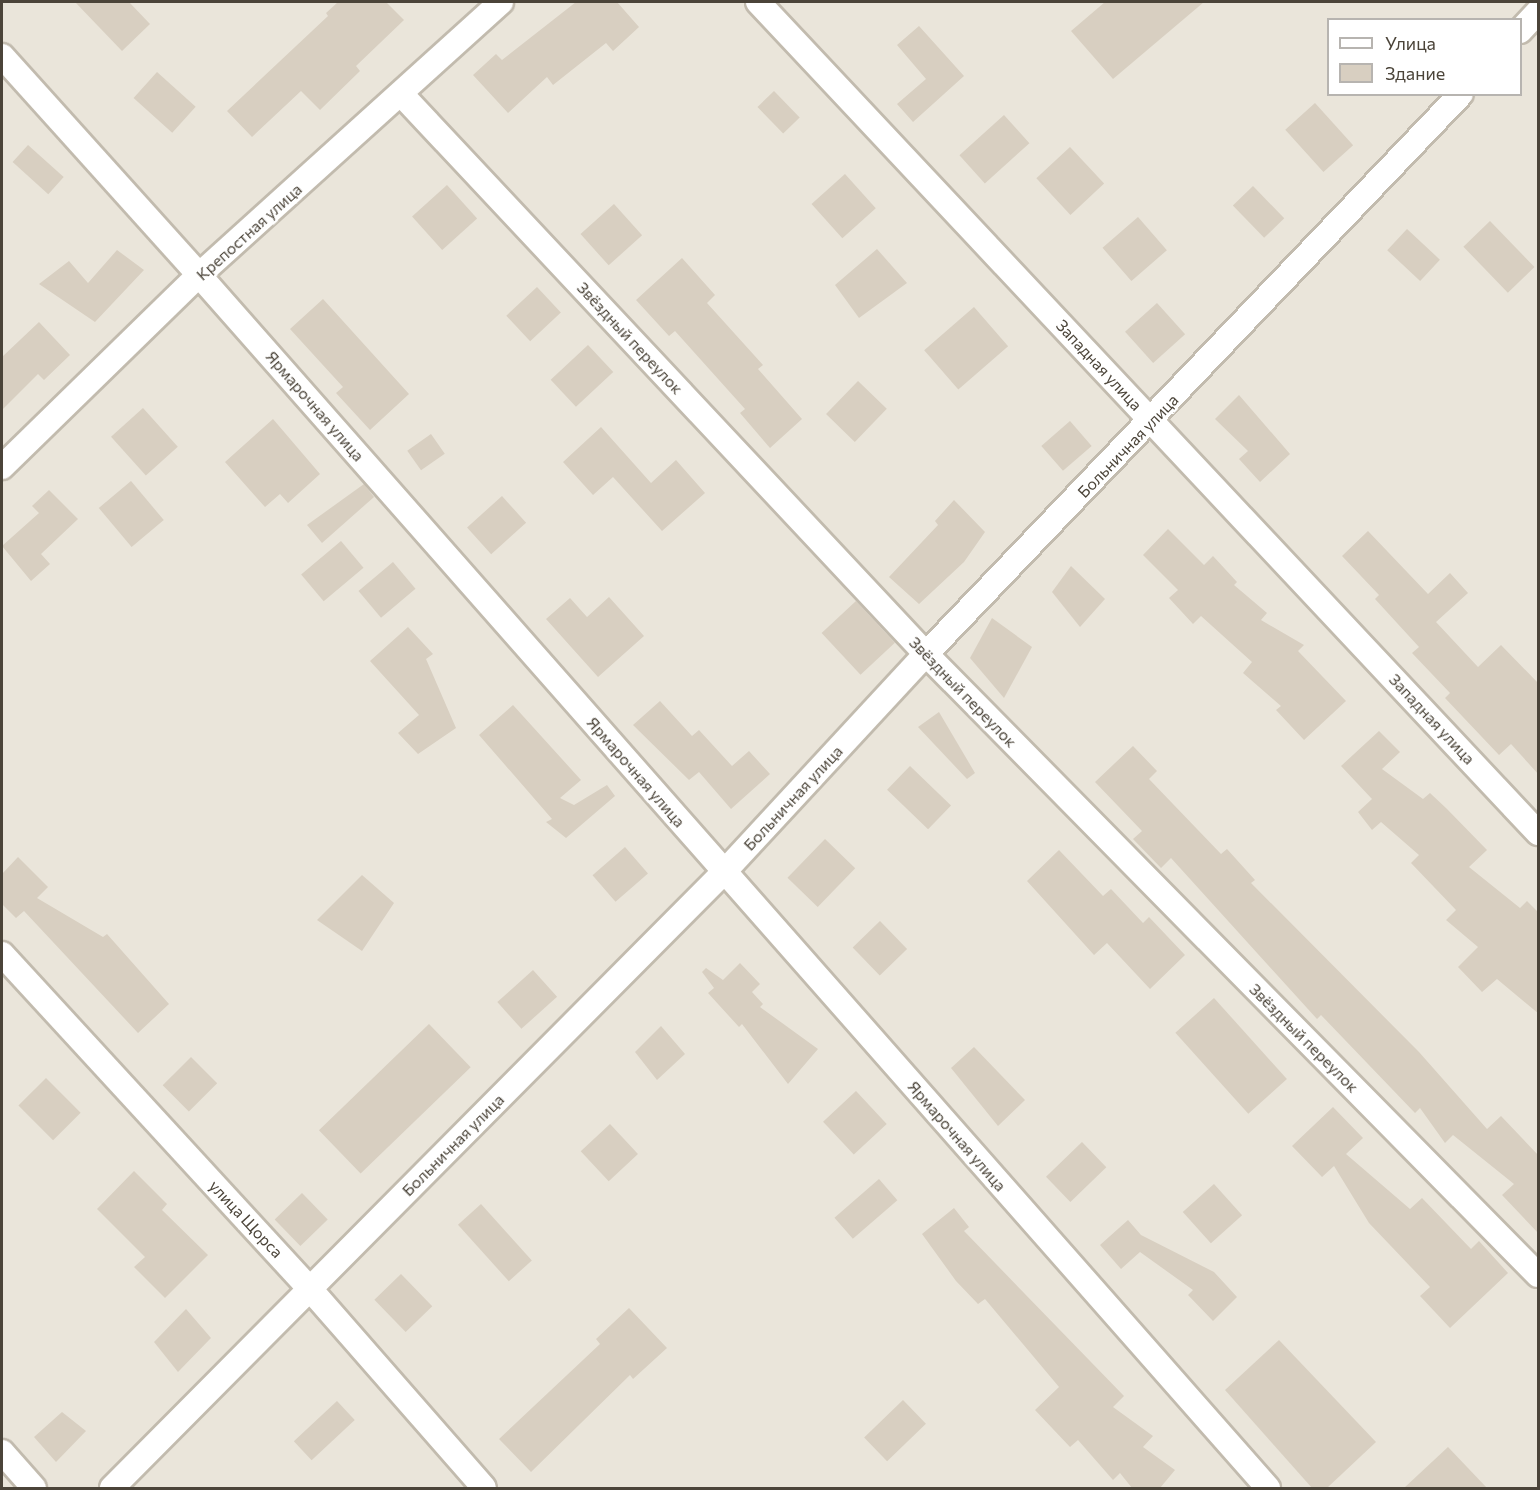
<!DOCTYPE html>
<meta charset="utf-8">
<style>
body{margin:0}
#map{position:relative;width:1540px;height:1490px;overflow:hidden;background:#f6f3ec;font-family:Commissioner,sans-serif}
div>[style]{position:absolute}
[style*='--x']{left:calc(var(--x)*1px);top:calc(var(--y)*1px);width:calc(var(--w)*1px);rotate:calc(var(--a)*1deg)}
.residential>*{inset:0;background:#eae5da}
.building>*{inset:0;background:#d8cfc1;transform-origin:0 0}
.roads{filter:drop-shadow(2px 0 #c2bbae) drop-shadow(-2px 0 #c2bbae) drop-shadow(0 2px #c2bbae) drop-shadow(0 -2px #c2bbae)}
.street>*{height:24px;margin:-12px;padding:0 12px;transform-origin:12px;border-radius:12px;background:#fff}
span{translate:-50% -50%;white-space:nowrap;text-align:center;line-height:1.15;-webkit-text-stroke:4.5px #fff;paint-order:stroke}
.street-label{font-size:16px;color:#4b4439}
.frame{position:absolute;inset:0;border:3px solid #4b4439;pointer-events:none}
.legend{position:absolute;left:1327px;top:18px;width:195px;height:78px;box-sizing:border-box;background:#fff;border:2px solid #b7b4b0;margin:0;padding:8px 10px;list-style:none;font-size:18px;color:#4b4439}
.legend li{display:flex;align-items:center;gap:12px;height:30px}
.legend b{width:30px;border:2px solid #b7b4b0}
</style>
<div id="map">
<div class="residential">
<i style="clip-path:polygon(evenodd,2px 2px,1538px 2px,1538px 1488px,2px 1488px,2px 2px,1328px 20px,1520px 20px,1520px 94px,1328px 94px,1328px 20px)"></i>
</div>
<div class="building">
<i style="clip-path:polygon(75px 2px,129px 2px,150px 24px,122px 51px)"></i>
<i style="clip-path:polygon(338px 2px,386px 2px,404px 20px,356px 66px,360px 71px,320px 110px,301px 91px,252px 137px,227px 111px,328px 16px,326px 13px)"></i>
<i style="clip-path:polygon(576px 2px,617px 2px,639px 27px,613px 51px,606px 43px,553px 85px,547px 77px,508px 113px,473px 75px,496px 54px,502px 60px)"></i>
<i style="clip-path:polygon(1105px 2px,1204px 2px,1113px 79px,1071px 31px)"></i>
<i style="clip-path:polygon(919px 26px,964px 76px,913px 122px,897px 104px,926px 79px,897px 45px)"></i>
<i style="left:157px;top:72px;width:52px;height:35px;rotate:42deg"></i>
<i style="left:774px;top:91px;width:37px;height:23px;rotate:46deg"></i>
<i style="left:1315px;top:103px;width:57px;height:40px;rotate:48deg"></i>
<i style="left:1004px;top:115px;width:38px;height:60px;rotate:48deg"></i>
<i style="left:28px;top:145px;width:48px;height:23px;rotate:42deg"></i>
<i style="left:1070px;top:147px;width:50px;height:46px;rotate:47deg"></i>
<i style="left:845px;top:174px;width:46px;height:45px;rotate:48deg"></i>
<i style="left:447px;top:185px;width:45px;height:47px;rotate:48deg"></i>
<i style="left:1253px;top:186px;width:45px;height:28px;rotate:46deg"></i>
<i style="left:614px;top:204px;width:42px;height:45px;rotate:48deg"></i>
<i style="left:1138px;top:217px;width:44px;height:47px;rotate:49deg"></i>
<i style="left:1490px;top:221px;width:64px;height:37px;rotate:46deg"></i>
<i style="left:1407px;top:229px;width:45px;height:29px;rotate:43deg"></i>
<i style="clip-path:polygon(877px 249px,907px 283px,859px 318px,835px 285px)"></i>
<i style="clip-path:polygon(117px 250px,144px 270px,95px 322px,39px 284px,69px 261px,88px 283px)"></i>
<i style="clip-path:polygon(682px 258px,715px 295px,707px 303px,763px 365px,758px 369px,802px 419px,770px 448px,740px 413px,745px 409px,675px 331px,669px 336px,636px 300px)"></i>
<i style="left:537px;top:287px;width:35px;height:42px;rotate:47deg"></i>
<i style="clip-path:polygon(323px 299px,409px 394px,370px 430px,336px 393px,343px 387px,290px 329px)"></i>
<i style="left:1157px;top:303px;width:42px;height:43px;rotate:48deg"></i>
<i style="left:974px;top:307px;width:52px;height:66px;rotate:49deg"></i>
<i style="clip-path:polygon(39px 322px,70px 355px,44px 380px,38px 374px,2px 410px,2px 357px)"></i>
<i style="left:588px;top:345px;width:37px;height:51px;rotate:47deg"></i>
<i style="left:858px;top:381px;width:40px;height:46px;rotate:44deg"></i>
<i style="clip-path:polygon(1239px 395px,1290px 454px,1260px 482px,1239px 459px,1248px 451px,1215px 419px)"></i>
<i style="left:143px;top:408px;width:52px;height:43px;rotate:48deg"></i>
<i style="clip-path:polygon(273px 419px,320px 474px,288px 503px,280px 494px,265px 507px,225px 462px)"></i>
<i style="left:1070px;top:421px;width:33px;height:38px;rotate:49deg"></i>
<i style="clip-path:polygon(601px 427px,651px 483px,676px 460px,705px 493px,662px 531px,613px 477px,593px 495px,563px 462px)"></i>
<i style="left:431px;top:434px;width:24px;height:29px;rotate:55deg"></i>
<i style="left:131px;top:481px;width:51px;height:42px;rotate:50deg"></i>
<i style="clip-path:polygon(364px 484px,374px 497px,322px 543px,307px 525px)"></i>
<i style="clip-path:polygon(49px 490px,78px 519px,41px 554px,50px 564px,31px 581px,2px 546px,39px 513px,32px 506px)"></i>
<i style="left:502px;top:496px;width:36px;height:47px;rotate:48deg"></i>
<i style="clip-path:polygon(954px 500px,985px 532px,964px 562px,919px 604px,889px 577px,938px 525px,935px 521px)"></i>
<i style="clip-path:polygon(1168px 529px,1204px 565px,1213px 556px,1237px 582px,1234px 585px,1267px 613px,1261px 620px,1304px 645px,1298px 651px,1346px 701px,1304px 740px,1276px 710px,1281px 706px,1243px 673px,1252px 662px,1201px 616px,1193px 624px,1169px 598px,1178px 590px,1143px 555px)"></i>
<i style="clip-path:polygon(1368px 531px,1428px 594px,1450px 573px,1468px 593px,1436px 622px,1478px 667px,1501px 645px,1539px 684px,1539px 775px,1511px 744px,1499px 755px,1445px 698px,1450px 693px,1412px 653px,1419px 647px,1375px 599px,1379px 595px,1342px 556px)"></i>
<i style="left:341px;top:541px;width:35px;height:52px;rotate:50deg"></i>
<i style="left:393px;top:562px;width:35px;height:45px;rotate:50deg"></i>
<i style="clip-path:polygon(1071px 566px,1105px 599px,1080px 627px,1052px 592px)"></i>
<i style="clip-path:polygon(609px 597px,644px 636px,598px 677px,546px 619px,570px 598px,587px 617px)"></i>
<i style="left:856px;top:601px;width:57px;height:47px;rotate:47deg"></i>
<i style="clip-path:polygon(992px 618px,1032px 647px,1004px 698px,970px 658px)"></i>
<i style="clip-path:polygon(408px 627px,433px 654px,426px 659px,456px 728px,418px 754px,398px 733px,419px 715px,370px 661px)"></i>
<i style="clip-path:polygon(660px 701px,692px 736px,699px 730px,732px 766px,749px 751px,770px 774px,731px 809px,699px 772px,689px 780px,633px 725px)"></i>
<i style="clip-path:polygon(513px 705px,581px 780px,560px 798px,574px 805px,607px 785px,615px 796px,566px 838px,546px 822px,552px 819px,479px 735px)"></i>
<i style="clip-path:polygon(939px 712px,975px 773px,967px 779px,918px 727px)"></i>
<i style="clip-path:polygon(1379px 731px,1400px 752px,1382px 769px,1423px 799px,1430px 793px,1447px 809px,1487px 850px,1469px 867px,1520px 908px,1527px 901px,1539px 913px,1539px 1014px,1497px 979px,1482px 992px,1458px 967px,1478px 947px,1446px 920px,1456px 910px,1411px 863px,1419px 855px,1381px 822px,1372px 830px,1358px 812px,1372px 799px,1341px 766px)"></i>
<i style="clip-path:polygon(1133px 746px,1157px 771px,1149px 779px,1221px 854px,1227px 849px,1255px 880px,1251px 883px,1419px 1052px,1487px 1129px,1501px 1116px,1539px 1156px,1539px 1234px,1502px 1195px,1514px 1184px,1453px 1135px,1445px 1143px,1420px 1108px,1415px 1113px,1321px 1015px,1317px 1019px,1171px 858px,1161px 868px,1133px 839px,1142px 831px,1095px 782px)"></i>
<i style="left:910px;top:766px;width:57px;height:33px;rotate:44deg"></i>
<i style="left:825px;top:839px;width:42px;height:54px;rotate:44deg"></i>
<i style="left:625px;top:847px;width:35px;height:43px;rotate:49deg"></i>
<i style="clip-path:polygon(1059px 850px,1103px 896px,1111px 889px,1143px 923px,1149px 917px,1185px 955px,1150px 989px,1107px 943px,1094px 955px,1027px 881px)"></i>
<i style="clip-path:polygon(18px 857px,48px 887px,37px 898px,103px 937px,107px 934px,169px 1004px,138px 1033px,24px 911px,16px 918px,2px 904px,2px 874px)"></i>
<i style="clip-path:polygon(362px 875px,394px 903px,362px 951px,317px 920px)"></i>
<i style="left:880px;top:921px;width:39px;height:38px;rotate:46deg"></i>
<i style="clip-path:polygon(740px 963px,760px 984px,752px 992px,763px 1004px,760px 1007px,818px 1049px,788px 1084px,742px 1024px,739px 1027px,708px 993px,714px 988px,702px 972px,706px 968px,723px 980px)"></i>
<i style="left:533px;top:970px;width:36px;height:48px;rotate:48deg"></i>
<i style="left:1214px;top:998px;width:109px;height:52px;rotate:48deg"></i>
<i style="left:429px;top:1024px;width:60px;height:153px;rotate:46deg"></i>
<i style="clip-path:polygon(661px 1026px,685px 1054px,657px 1080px,635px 1052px)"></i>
<i style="clip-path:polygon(974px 1047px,1025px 1100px,998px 1126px,951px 1068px)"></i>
<i style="left:191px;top:1057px;width:37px;height:40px;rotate:45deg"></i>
<i style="left:46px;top:1078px;width:49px;height:39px;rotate:45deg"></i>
<i style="left:856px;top:1091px;width:45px;height:45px;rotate:47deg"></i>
<i style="clip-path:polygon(1333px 1107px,1363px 1138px,1346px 1154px,1410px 1209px,1422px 1198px,1471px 1249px,1479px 1241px,1508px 1273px,1450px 1328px,1420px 1296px,1430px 1287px,1369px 1223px,1334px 1166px,1322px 1177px,1292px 1146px)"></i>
<i style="left:610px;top:1124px;width:41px;height:40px;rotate:47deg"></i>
<i style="left:1082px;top:1142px;width:35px;height:50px;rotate:46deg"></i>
<i style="clip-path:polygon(134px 1171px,167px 1204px,162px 1210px,208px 1255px,165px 1298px,134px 1267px,145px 1257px,97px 1209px)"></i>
<i style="left:879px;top:1179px;width:28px;height:59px;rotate:49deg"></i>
<i style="left:1214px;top:1184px;width:42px;height:42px;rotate:48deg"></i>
<i style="left:302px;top:1193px;width:37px;height:38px;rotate:46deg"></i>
<i style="left:481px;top:1204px;width:76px;height:31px;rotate:48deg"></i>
<i style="clip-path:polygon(954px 1208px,969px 1227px,964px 1231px,1124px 1396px,1113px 1407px,1153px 1436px,1143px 1447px,1175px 1470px,1160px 1488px,1132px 1488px,1120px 1473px,1113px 1480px,1078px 1440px,1070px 1447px,1035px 1410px,1059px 1387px,985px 1299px,978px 1304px,956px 1281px,922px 1234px)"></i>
<i style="clip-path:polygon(1128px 1220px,1141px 1235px,1214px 1272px,1237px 1297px,1213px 1321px,1188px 1295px,1193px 1290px,1140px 1252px,1121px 1269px,1100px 1245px)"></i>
<i style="left:401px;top:1274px;width:45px;height:37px;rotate:46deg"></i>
<i style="clip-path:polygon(629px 1308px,667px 1348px,633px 1379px,630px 1375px,531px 1472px,499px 1439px,600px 1344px,596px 1339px)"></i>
<i style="clip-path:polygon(186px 1309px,211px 1338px,178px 1372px,154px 1342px)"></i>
<i style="clip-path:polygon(1279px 1340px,1376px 1442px,1327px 1488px,1312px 1488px,1225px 1390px)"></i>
<i style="left:903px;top:1400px;width:33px;height:54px;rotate:46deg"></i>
<i style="left:337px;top:1401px;width:26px;height:59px;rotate:47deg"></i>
<i style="clip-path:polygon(62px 1412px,86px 1431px,56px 1462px,34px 1437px)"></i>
<i style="clip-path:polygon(1448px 1447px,1487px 1488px,1404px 1488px)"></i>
</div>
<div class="roads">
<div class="street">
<i style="--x:758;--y:2;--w:1140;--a:46.81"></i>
<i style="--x:1520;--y:31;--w:26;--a:-47"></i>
<i style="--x:2;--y:56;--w:295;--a:48"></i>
<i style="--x:199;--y:275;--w:1617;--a:48.61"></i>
<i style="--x:402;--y:95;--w:766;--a:46.85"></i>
<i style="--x:926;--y:654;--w:872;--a:45.42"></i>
<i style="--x:2;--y:467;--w:275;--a:-44.3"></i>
<i style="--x:199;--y:275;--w:407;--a:-42.1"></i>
<i style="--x:2;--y:954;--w:455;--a:47.4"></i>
<i style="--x:310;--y:1289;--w:264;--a:48.8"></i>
<i style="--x:2;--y:1452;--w:48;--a:48.4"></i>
<i style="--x:112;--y:1488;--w:868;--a:-45.19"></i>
<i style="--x:724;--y:872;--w:297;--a:-47.2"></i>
<i style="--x:926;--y:654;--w:774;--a:-46.31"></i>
</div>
</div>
<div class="street-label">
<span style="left:249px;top:232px;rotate:-42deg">Крепостная улица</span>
<span style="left:630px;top:338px;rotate:47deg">Звёздный переулок</span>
<span style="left:1099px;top:365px;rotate:47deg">Западная улица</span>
<span style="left:315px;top:406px;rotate:49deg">Ярмарочная улица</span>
<span style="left:1128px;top:446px;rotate:-46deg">Больничная улица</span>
<span style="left:963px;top:692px;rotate:46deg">Звёздный переулок</span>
<span style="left:1432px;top:719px;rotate:47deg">Западная улица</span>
<span style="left:636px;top:772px;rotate:49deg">Ярмарочная улица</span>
<span style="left:793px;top:798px;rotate:-47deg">Больничная улица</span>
<span style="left:1304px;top:1038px;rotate:45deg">Звёздный переулок</span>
<span style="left:957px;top:1136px;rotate:49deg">Ярмарочная улица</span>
<span style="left:453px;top:1145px;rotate:-45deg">Больничная улица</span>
<span style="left:246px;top:1219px;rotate:47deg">улица Щорса</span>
</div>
<div class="frame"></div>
<ul class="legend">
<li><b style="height:8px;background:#fff"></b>Улица</li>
<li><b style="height:16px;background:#d8cfc1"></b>Здание</li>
</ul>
</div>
